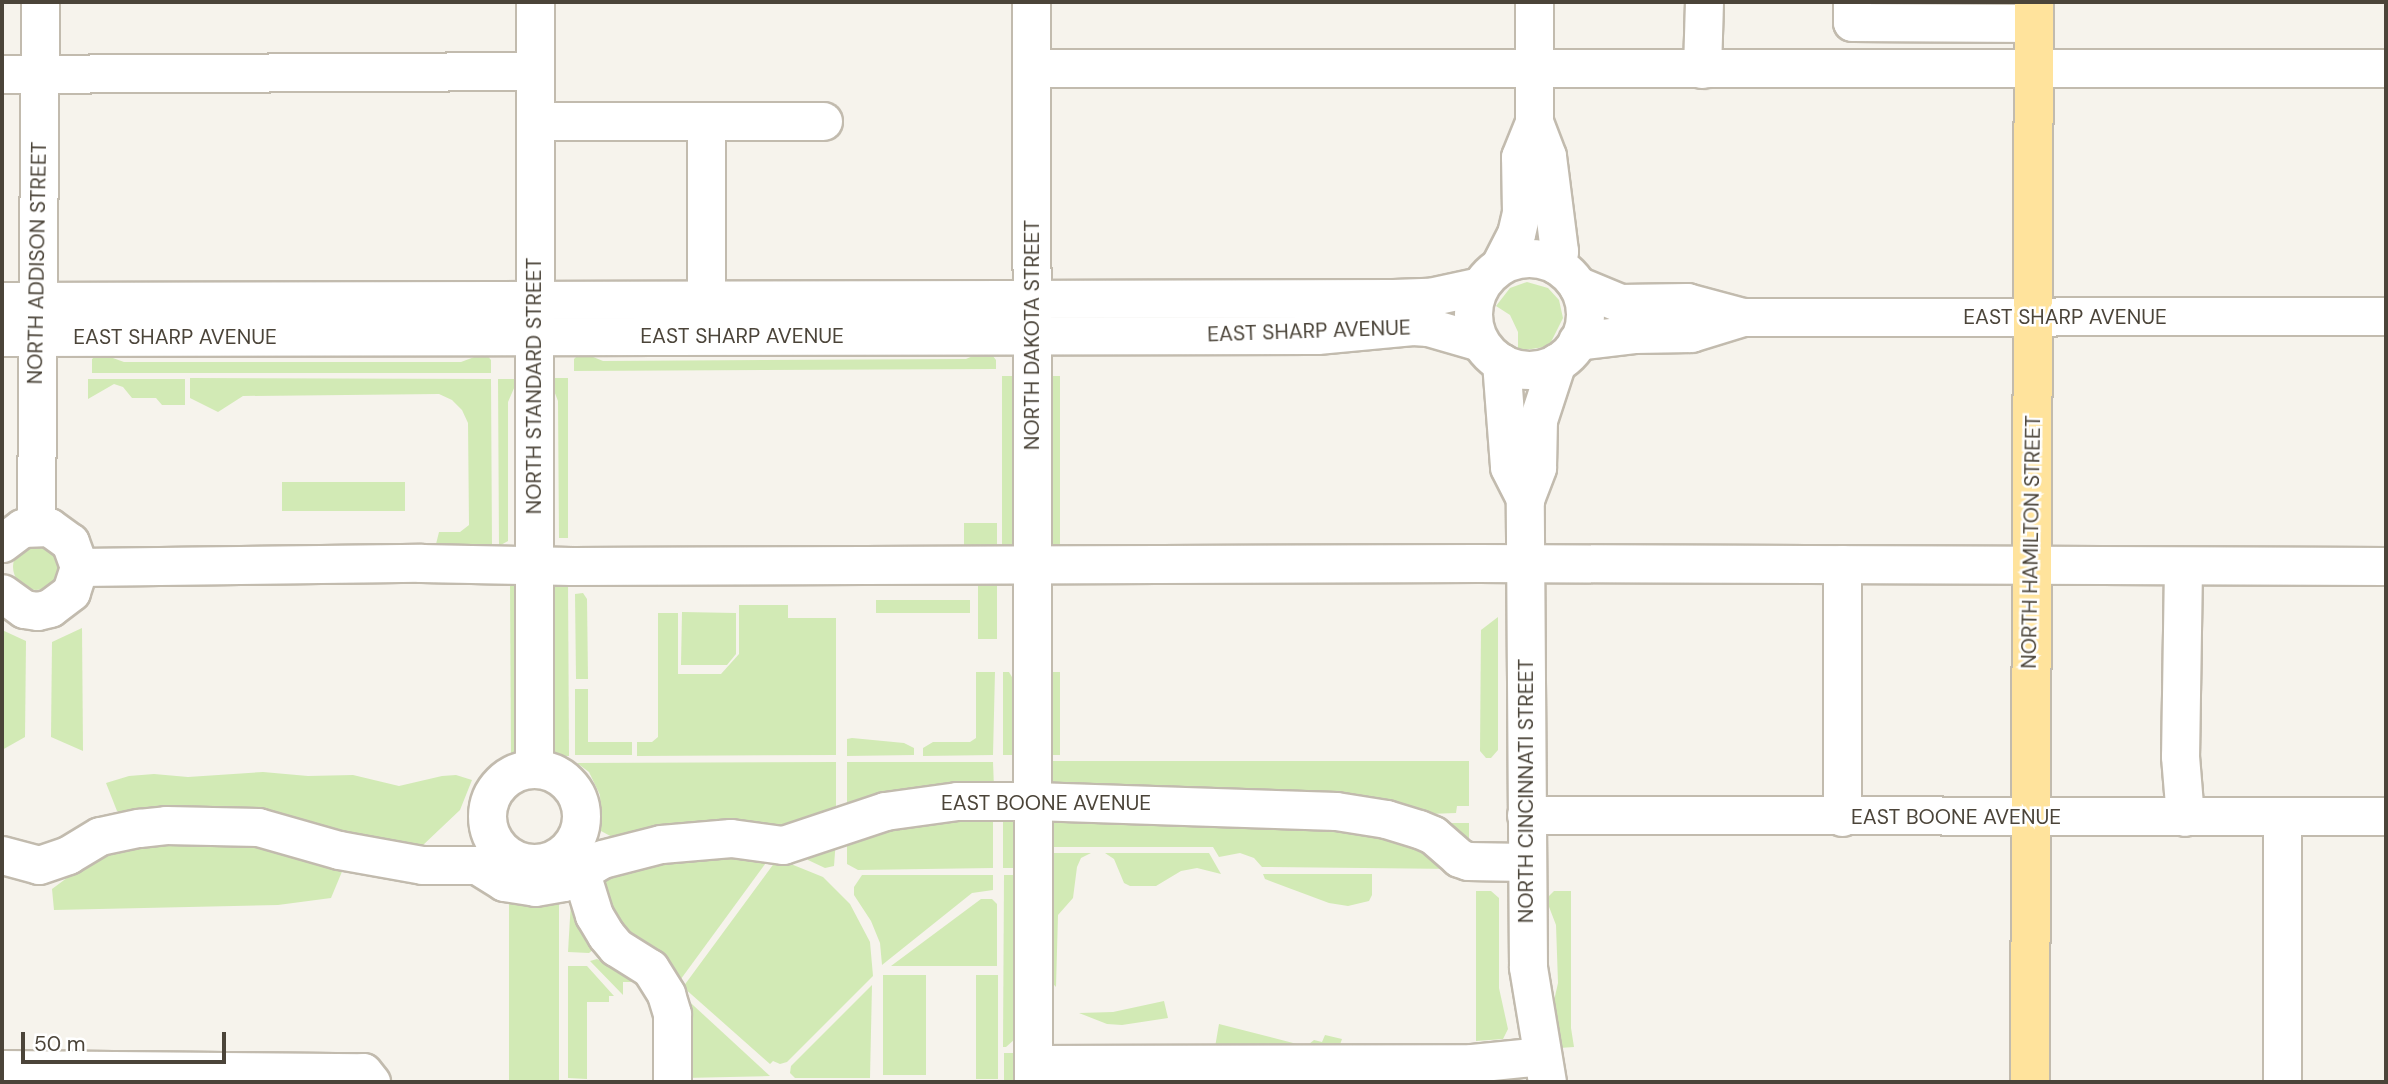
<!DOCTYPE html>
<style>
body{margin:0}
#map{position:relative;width:2388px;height:1084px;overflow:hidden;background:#f6f3ec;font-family:"DM Sans",sans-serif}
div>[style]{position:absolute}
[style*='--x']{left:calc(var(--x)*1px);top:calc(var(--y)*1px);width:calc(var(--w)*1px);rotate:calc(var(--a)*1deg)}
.green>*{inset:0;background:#d2eab5;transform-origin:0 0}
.round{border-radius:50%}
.roads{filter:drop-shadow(2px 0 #c2bbae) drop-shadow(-2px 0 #c2bbae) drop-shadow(0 2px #c2bbae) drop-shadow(0 -2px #c2bbae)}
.minor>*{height:37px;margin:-18.5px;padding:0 18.5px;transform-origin:18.5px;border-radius:18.5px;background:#fff}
.minor>.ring{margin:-18.5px;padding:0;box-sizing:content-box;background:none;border:37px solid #fff;border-radius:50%}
.major>*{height:38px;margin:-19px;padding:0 19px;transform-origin:19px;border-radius:19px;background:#ffe39c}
span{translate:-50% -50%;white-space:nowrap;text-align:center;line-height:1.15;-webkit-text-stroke:5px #fff;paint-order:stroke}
.street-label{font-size:21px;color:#4b4439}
.frame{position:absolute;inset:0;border:4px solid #4b4439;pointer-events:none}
.scale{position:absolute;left:21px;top:1032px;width:205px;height:32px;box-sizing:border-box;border:4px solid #4b4439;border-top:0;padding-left:9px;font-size:21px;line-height:24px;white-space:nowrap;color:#4b4439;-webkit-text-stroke:5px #fff;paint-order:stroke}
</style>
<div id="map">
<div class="green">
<i style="clip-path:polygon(1527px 282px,1548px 288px,1559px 300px,1563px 318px,1551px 342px,1544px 347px,1525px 350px,1518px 348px,1518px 332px,1510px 315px,1496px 306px,1510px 288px)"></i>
<i style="clip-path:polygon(984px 351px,989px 351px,996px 360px,996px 369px,574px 371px,574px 359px,581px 352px,603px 361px,966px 359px)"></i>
<i style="clip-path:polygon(99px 353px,124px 362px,461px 362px,485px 353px,491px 360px,491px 373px,92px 373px,92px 359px)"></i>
<i style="clip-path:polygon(1002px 376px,1016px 376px,1012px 391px,1012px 547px,1002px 556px)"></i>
<i style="clip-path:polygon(1047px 376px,1060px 376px,1060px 555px,1050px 548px,1050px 389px)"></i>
<i style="clip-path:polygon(190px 378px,491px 379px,492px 546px,438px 547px,436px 544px,439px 532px,460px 532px,469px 525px,468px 423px,462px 410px,452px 400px,439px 394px,243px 396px,218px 412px,190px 398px)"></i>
<i style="clip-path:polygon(549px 378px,568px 378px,568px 538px,559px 538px,558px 401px)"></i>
<i style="clip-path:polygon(88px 379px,185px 379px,185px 405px,162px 405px,156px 398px,132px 398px,123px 387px,114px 384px,88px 399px)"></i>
<i style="clip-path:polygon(498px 379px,518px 379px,508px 402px,508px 541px,499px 546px)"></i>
<i style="left:282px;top:482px;width:123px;height:29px"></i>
<i style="left:964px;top:523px;width:33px;height:34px"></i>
<i class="round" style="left:13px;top:544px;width:46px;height:46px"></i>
<i style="left:978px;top:576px;width:19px;height:63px"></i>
<i style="clip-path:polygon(568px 582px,569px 756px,554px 756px,549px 737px,549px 583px)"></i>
<i style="clip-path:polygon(510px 583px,518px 583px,516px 751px,511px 758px)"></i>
<i style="clip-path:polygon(583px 593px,587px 599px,588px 679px,576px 679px,575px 594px)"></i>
<i style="left:876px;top:600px;width:94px;height:13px"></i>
<i style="clip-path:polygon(739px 605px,788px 605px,788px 618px,836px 618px,836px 755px,637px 756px,637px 742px,652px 742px,658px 737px,658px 613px,678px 613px,678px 674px,721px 674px,739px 654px)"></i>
<i style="clip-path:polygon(682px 612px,736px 613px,736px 654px,727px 665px,681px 665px)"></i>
<i style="clip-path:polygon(1498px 617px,1498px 750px,1491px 758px,1486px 758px,1480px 751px,1481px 630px)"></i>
<i style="clip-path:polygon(82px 628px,83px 751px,51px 737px,52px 642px)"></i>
<i style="clip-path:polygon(2px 630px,26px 641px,25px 737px,2px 750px)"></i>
<i style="clip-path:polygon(976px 672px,995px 672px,993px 755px,923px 756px,923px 748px,933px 742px,970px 742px,976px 738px)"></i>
<i style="clip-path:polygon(1003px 672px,1009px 672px,1019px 689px,1020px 755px,1003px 755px)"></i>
<i style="left:1044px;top:672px;width:16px;height:83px"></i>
<i style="clip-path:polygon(575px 689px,588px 689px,588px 742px,632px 742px,632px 755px,575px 755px)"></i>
<i style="clip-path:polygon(852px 738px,904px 743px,914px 748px,914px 755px,847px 756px,847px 739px)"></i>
<i style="clip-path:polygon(1044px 761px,1469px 761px,1469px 806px,1457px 806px,1456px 813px,1429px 814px,1442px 823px,1469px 823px,1469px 849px,1049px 784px)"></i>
<i style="clip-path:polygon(836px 762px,836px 813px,795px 830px,614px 838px,601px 831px,600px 795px,589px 772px,577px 763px)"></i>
<i style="clip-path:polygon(847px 762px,993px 762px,994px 788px,847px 809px)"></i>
<i style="clip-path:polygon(263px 772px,308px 776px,353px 775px,399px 786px,442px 776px,456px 775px,472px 780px,460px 810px,422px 846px,123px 814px,117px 811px,106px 783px,129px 776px,154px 774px,188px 777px)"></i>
<i style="clip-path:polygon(993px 812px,993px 868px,858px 870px,847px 864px,847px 836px,893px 822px)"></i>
<i style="clip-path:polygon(1003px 812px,1007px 812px,1019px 827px,1020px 868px,1003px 868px)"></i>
<i style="clip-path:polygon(1046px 819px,1303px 819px,1415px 839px,1456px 869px,1262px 867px,1254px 858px,1240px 853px,1219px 857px,1213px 847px,1045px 847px)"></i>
<i style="clip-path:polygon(248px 836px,346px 862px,331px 898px,278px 905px,54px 910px,52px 889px,117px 841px)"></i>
<i style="clip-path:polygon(836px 839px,834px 866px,825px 868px,808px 860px,806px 856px)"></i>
<i style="clip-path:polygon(700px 851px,768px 860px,678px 983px,622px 939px,598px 881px,636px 865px)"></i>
<i style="clip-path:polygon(1045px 853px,1091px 853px,1081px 858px,1077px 867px,1073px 898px,1058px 915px,1056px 987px,1046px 976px)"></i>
<i style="clip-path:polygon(1105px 853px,1209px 853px,1221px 874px,1197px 868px,1181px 871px,1156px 886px,1130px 886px,1124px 883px,1114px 859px)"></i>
<i style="clip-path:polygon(781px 860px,823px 877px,850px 904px,870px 942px,873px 976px,787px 1062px,780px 1064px,773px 1061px,770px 1064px,683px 987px,775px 862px)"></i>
<i style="clip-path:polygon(1263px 874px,1372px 874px,1372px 895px,1369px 901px,1348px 906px,1329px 903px,1265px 879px)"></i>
<i style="clip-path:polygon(862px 875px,993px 875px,993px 890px,972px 893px,882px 965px,880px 943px,871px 921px,854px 895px,854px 887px)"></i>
<i style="clip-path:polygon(1004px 875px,1020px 875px,1015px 1039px,1006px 1047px,1003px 1047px)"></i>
<i style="clip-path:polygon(1476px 891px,1491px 891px,1499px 898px,1499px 988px,1508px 1029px,1503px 1039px,1476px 1041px)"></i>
<i style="clip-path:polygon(1554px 891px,1571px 891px,1571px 1028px,1574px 1047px,1559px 1048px,1553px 1005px,1558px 983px,1556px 925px,1546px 899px)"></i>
<i style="left:509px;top:899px;width:50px;height:183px"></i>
<i style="clip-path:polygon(981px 899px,992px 899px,997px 904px,997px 966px,891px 966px)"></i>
<i style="clip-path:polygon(571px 901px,594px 949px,589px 953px,568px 952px)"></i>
<i style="clip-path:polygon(597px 959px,617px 970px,627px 970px,639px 982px,623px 982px,623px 995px,590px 961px)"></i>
<i style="clip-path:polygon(568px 966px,587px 966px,614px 996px,609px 996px,609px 1002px,587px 1002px,587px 1079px,568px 1078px)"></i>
<i style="left:883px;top:975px;width:43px;height:100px"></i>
<i style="left:976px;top:975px;width:22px;height:104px"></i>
<i style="clip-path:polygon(872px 985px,870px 1078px,795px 1078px,790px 1073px,791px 1066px)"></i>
<i style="clip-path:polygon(681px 994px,770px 1076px,684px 1078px)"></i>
<i style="clip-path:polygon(1164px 1001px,1168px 1018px,1122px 1025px,1107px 1024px,1079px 1013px,1113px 1012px)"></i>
<i style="clip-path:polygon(1219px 1024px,1297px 1044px,1309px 1044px,1314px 1040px,1322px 1042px,1325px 1035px,1342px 1039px,1337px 1053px,1214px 1053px)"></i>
<i style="left:1020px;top:1053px;width:29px;height:16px;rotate:90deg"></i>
</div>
<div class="roads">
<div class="minor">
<i style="--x:1031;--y:2;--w:1080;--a:89.89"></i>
<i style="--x:1534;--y:2;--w:120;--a:90"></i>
<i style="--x:1534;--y:122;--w:36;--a:69"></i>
<i style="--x:1547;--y:156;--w:96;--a:82.8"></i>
<i style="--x:1559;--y:251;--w:14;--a:102"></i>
<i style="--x:1852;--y:2;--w:20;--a:90"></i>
<i style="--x:1852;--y:22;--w:182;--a:0.3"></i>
<i style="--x:1031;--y:68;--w:1355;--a:0"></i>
<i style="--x:1702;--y:69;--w:67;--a:-88.3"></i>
<i style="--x:2;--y:74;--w:533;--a:-0.32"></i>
<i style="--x:535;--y:121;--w:171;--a:0"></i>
<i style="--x:706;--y:121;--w:179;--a:90"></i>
<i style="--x:706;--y:121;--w:117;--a:0"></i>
<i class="ring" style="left:1473px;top:258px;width:75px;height:75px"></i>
<i style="--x:1500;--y:265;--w:35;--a:-63"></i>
<i style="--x:1516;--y:234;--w:23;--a:-77"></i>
<i style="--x:1521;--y:212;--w:55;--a:-91"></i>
<i style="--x:1520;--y:157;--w:38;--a:-68"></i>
<i style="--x:1577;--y:285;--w:47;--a:22.7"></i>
<i style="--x:1620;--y:303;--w:67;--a:-0.9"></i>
<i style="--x:1687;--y:302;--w:58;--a:15"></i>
<i style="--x:1743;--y:317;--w:643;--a:-0.09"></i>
<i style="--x:2;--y:301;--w:1391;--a:-0.12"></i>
<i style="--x:1393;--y:298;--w:36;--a:-2"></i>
<i style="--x:1429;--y:297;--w:52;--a:-12.2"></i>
<i style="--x:2;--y:337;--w:1315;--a:-0.09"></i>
<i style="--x:1317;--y:335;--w:96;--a:-5.4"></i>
<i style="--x:1413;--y:326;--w:15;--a:4"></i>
<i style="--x:1428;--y:327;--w:54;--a:16.1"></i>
<i style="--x:1577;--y:341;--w:57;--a:-7"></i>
<i style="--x:1634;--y:334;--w:57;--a:-1"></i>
<i style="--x:1691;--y:333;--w:54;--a:-17.1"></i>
<i style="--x:1501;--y:362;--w:105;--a:85.6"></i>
<i style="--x:1509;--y:467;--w:36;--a:63"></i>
<i style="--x:36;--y:525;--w:523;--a:-89.56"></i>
<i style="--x:2;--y:543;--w:25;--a:-37"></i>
<i style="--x:22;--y:528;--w:27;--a:-2"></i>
<i style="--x:49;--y:527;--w:26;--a:36"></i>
<i style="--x:70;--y:542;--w:27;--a:70"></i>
<i style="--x:79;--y:567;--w:26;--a:108"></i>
<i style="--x:71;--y:592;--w:26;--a:143"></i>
<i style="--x:50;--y:608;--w:13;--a:167"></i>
<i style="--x:37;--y:611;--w:13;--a:-171"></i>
<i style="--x:24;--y:609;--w:27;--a:-144"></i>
<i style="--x:1842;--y:564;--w:253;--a:90"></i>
<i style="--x:79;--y:567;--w:342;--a:-0.7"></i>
<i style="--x:421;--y:563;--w:150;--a:1.1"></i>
<i style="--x:571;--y:566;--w:906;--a:-0.19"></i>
<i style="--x:1477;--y:563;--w:909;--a:0.19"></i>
<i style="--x:2183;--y:567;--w:189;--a:90.9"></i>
<i style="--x:2180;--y:756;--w:61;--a:85.3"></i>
<i style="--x:534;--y:769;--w:767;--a:-89.93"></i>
<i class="ring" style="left:487px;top:769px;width:57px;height:57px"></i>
<i style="--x:1526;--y:815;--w:860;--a:0.07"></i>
<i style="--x:2;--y:855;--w:38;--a:15"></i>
<i style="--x:39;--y:865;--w:31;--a:-19"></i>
<i style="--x:68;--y:855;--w:37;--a:-31"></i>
<i style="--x:100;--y:836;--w:40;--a:-12"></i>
<i style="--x:139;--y:828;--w:27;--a:-6"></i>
<i style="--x:166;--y:825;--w:92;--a:1.2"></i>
<i style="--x:258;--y:827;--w:84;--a:15.9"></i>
<i style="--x:339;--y:850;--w:84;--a:10.2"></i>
<i style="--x:422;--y:865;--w:55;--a:0"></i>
<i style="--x:477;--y:865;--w:32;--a:32"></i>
<i style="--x:504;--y:882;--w:31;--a:9"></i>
<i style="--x:535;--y:887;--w:29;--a:-10"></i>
<i style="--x:564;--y:882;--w:44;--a:-31.2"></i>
<i style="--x:602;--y:859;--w:61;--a:-14.3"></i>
<i style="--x:661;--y:844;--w:70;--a:-4.9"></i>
<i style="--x:731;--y:838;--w:52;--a:7.7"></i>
<i style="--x:783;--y:845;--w:108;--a:-18.4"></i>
<i style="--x:885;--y:811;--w:73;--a:-7.9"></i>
<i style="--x:957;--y:801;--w:76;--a:0"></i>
<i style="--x:1033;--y:801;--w:303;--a:1.9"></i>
<i style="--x:1336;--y:811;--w:51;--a:9.1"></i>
<i style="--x:1386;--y:819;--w:34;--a:17"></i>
<i style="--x:1419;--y:829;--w:15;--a:23"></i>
<i style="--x:1433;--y:835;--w:35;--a:41"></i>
<i style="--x:1459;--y:858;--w:9;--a:18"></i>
<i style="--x:1468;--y:861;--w:57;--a:1"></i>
<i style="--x:581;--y:873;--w:44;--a:72.8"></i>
<i style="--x:594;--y:915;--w:23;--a:59"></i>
<i style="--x:606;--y:935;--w:16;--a:50"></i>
<i style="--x:616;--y:947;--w:40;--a:32"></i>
<i style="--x:650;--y:968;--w:31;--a:58"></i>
<i style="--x:666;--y:994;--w:21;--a:73"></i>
<i style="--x:672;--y:1014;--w:68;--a:90"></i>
<i style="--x:1033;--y:1064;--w:439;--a:-0.1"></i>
<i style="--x:1472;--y:1063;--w:70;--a:-5.7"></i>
<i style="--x:2;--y:1069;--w:361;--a:0.5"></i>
<i style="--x:363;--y:1072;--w:13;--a:51"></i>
<i style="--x:1547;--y:1082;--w:117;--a:-99.4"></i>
<i style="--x:1528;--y:967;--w:468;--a:-90.4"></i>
<i style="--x:1525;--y:499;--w:34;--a:-69"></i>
<i style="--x:1537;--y:467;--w:47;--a:-88.8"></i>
<i style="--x:1538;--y:420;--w:61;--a:-71.9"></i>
<i style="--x:2282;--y:1082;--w:265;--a:-90"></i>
</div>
<div class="major">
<i style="--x:2030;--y:1082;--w:1080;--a:-89.79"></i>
</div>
</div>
<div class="street-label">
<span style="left:37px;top:263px;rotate:-89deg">NORTH ADDISON STREET</span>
<span style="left:2065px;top:317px">EAST SHARP AVENUE</span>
<span style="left:1309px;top:331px;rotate:-2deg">EAST SHARP AVENUE</span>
<span style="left:1032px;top:335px;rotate:-90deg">NORTH DAKOTA STREET</span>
<span style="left:742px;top:336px">EAST SHARP AVENUE</span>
<span style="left:175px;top:337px">EAST SHARP AVENUE</span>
<span style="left:534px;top:386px;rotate:-90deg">NORTH STANDARD STREET</span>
<span style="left:2031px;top:542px;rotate:-89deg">NORTH HAMILTON STREET</span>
<span style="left:1526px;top:791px;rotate:-90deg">NORTH CINCINNATI STREET</span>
<span style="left:1046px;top:803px">EAST BOONE AVENUE</span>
<span style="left:1956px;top:817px">EAST BOONE AVENUE</span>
</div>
<div class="frame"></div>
<div class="scale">50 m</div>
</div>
